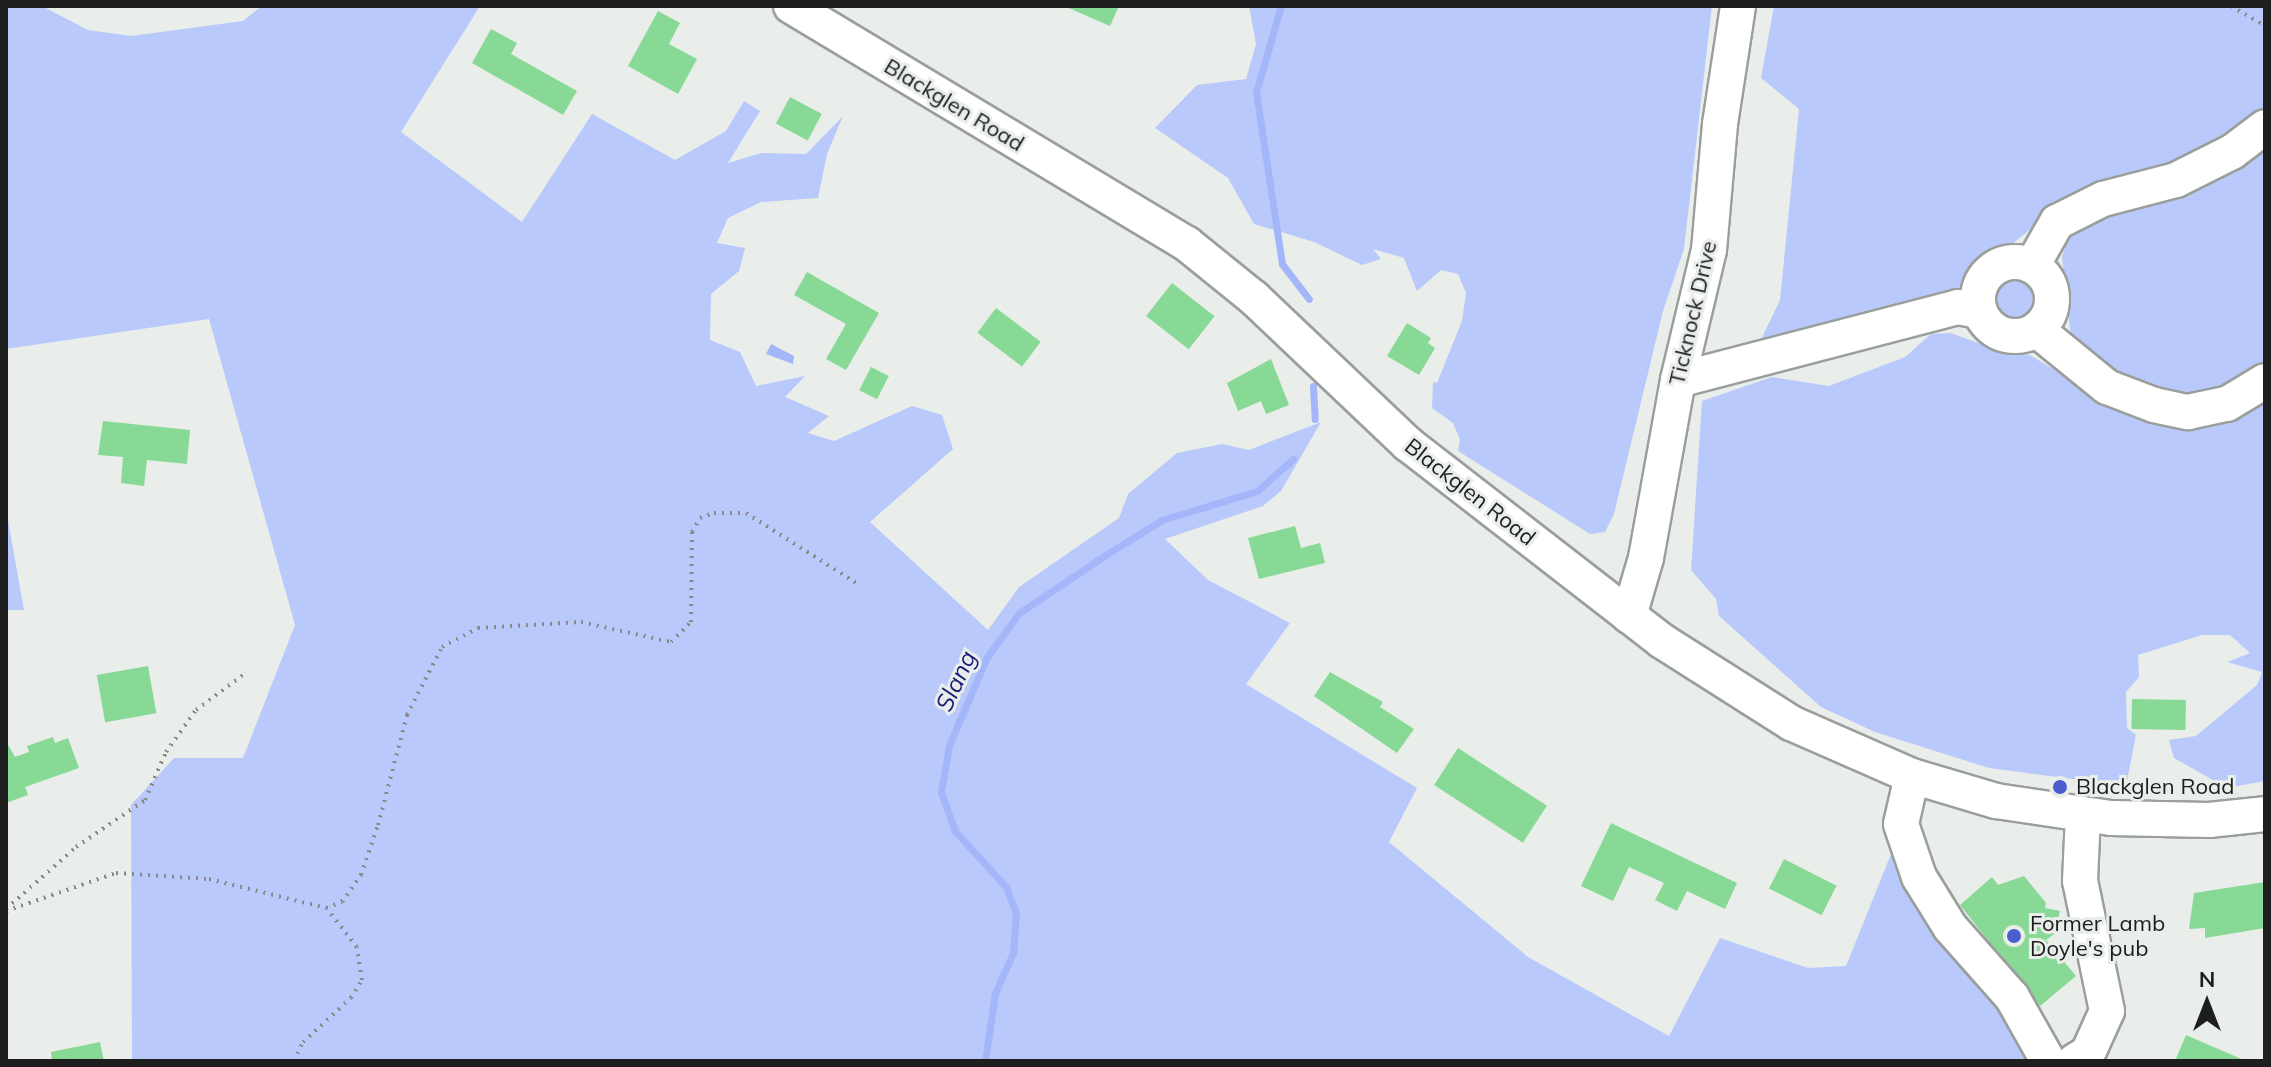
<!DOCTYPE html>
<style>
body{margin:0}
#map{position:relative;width:2271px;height:1067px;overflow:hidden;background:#e9eeea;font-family:Mulish,sans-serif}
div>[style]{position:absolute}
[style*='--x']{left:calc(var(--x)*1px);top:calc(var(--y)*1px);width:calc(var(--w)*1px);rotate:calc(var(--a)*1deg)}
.green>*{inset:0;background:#bac9fb}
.round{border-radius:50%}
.water>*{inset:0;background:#a3b6f9}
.stream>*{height:7px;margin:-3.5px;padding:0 3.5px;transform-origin:3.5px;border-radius:3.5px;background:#a3b6f9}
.building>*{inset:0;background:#88d996;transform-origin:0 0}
.path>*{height:4px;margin-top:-2px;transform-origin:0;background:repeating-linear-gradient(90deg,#878a87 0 2px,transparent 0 8px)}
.roads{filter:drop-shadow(2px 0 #9a9f9b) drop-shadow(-2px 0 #9a9f9b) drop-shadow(0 2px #9a9f9b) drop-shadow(0 -2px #9a9f9b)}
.minor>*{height:34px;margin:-17px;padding:0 17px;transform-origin:17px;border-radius:17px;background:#fff}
.minor>.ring{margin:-17px;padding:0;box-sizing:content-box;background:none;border:34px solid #fff;border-radius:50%}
.dots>*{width:22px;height:22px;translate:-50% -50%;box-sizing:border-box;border:4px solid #e9eeea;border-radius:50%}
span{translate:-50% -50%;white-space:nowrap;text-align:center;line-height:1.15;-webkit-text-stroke:6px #e9eeea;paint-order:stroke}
.street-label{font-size:22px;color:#1d1e1d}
.poi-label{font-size:22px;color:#1d1e1d}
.left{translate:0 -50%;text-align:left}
.water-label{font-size:24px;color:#1c1e7c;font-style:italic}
.frame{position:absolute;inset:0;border:8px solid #1d1e1d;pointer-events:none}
.north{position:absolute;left:2167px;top:963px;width:80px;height:80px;-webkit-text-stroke:6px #e9eeea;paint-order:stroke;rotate:0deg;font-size:22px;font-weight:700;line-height:32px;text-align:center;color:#1d1e1d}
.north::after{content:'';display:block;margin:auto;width:28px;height:36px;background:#1d1e1d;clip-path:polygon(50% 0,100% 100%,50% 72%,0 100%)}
</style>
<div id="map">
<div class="green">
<i style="clip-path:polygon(6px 6px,42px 6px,88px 30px,131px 36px,243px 21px,262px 6px,480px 6px,401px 132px,522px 222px,592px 114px,675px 160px,726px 131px,744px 101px,760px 111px,728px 163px,761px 153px,806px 154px,843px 116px,827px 154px,818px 198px,761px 202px,728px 218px,717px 243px,745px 248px,739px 271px,711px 294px,710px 340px,740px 352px,756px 386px,805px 376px,785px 397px,829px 416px,808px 433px,834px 441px,912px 406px,942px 415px,953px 449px,870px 522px,988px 630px,1019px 587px,1119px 518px,1128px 494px,1177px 453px,1222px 444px,1249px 450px,1321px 422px,1281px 491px,1263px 506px,1165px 539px,1208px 580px,1290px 623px,1246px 684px,1417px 788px,1389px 842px,1528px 957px,1669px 1036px,1720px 938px,1808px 968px,1846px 966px,1891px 854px,1932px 923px,1992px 982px,2030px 1061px,132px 1061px,131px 805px,174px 758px,243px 758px,295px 625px,209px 319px,6px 349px)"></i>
<i style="clip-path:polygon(1249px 6px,1712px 6px,1684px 249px,1663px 311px,1614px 514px,1605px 532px,1590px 534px,1458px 451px,1460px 440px,1453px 423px,1432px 408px,1433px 382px,1437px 383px,1462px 321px,1466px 293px,1458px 274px,1441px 270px,1417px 291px,1404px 258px,1373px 249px,1381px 259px,1362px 265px,1314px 242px,1254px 224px,1228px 178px,1155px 128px,1197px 85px,1246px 79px,1256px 44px)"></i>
<i style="clip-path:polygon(1774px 6px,2265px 6px,2265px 112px,2180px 168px,2067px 199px,1949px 296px,1857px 323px,1833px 321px,1772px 337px,1767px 348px,1757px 348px,1780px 300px,1799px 109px,1761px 78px)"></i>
<i style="clip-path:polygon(2265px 146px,2265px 366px,2240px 385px,2175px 398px,2078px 356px,2070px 329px,2062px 257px,2068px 236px,2089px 220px,2204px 187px)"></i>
<i class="round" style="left:1987px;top:271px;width:54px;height:54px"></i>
<i style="clip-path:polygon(1951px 333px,2000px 351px,2030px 355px,2119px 408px,2265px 393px,2265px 781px,2227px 788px,2174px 758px,2169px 740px,2196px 736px,2257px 685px,2262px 672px,2227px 662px,2250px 653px,2230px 635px,2202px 635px,2138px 655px,2139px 677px,2126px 692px,2127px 728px,2136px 735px,2126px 786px,1989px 768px,1875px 732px,1821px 707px,1719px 616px,1716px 599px,1691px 570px,1702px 401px,1772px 377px,1829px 386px,1905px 357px,1931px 334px)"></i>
<i style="clip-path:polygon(6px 509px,24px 610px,6px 610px)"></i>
</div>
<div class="water">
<i style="clip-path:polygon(771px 344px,794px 356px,793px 364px,766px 354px)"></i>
</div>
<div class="stream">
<i style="--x:1281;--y:6;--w:90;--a:106.2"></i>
<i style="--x:1256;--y:92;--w:174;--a:81.4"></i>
<i style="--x:1282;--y:264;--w:44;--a:52.4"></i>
<i style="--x:1313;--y:386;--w:33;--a:87"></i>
<i style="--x:985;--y:1061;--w:69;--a:-81.6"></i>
<i style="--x:995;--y:993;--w:44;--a:-65.8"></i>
<i style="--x:1013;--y:953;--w:40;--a:-85.7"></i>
<i style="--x:1016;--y:913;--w:28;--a:-111"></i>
<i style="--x:1006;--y:887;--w:76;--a:-132.3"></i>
<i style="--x:955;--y:831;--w:41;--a:-109.7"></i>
<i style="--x:941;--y:792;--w:48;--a:-80.3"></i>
<i style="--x:949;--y:745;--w:96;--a:-66.6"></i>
<i style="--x:987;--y:657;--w:54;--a:-54"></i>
<i style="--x:1019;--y:613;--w:106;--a:-33.8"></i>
<i style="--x:1107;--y:554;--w:65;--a:-31.7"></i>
<i style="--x:1162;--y:520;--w:99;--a:-17"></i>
<i style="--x:1257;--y:491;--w:48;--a:-41.6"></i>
</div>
<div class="building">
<i style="clip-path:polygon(1064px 6px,1119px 6px,1110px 26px)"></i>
<i style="clip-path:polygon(658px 11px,680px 23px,669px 44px,697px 59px,678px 94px,628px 66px)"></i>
<i style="clip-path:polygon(491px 29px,517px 43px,511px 54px,577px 91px,563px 115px,472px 63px)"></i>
<i style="left:790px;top:97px;width:36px;height:30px;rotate:28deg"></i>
<i style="clip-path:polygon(807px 272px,879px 313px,846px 370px,826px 359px,846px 324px,794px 295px)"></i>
<i style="left:1172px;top:283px;width:54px;height:42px;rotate:38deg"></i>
<i style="left:996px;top:308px;width:56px;height:31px;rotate:37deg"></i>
<i style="clip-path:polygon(1407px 323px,1431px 338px,1428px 343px,1435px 348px,1419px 375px,1387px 356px)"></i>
<i style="clip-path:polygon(1271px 359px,1289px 405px,1266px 414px,1261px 401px,1238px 411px,1227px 383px)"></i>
<i style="left:871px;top:367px;width:20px;height:26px;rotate:27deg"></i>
<i style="clip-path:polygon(103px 421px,190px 430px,187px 464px,147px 460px,144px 486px,121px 483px,123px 457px,98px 455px)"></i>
<i style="clip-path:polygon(1295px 526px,1301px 548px,1320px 543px,1325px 563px,1259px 579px,1248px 538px)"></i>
<i style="left:148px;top:666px;width:48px;height:52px;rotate:80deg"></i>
<i style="clip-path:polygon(1330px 672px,1383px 702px,1380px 707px,1414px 729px,1397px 753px,1314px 696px)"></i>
<i style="left:2132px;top:699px;width:54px;height:30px;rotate:1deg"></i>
<i style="clip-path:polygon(53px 737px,55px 743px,68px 738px,79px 768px,25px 787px,28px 795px,6px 803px,6px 741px,15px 757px,29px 752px,27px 746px)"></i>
<i style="left:1458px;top:748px;width:106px;height:44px;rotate:33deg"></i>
<i style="clip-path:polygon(1611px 823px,1737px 883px,1725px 909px,1687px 891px,1677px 911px,1655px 900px,1664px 883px,1629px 867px,1613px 901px,1581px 886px)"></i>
<i style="left:1784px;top:859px;width:59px;height:33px;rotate:27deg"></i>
<i style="clip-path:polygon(2024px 876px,2046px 903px,2045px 908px,2060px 911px,2057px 922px,2062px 928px,2046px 940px,2076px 976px,2040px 1006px,1960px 905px,1992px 877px,1998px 885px)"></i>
<i style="clip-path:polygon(2265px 882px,2265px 928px,2205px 938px,2205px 928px,2189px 929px,2194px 893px)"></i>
<i style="clip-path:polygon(2186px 1035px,2246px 1061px,2175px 1061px)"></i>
<i style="clip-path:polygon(100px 1042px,104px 1061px,52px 1061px,51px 1052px)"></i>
</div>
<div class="path">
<i style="--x:2231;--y:6;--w:39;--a:30"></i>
<i style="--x:6;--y:909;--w:94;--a:-41.5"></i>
<i style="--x:76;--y:847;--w:83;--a:-34.3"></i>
<i style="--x:145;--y:800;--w:52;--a:-66.4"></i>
<i style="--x:166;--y:752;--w:52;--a:-54.5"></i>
<i style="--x:196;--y:710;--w:59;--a:-36.7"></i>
<i style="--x:6;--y:911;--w:116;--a:-19.1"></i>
<i style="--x:116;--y:873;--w:93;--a:3.7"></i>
<i style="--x:209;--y:879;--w:121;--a:13.9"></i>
<i style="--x:326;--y:908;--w:17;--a:-21"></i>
<i style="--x:342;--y:902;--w:33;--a:-55"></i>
<i style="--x:361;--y:875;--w:53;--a:-71.2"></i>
<i style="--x:378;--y:825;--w:114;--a:-75.2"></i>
<i style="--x:407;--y:715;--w:76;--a:-62.8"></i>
<i style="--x:442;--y:647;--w:41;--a:-27.8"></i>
<i style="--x:478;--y:628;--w:103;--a:-3.3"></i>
<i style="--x:581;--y:622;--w:92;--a:12.5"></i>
<i style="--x:671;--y:642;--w:28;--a:-45"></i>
<i style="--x:691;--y:622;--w:90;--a:-89.4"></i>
<i style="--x:692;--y:532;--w:16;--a:-60"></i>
<i style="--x:700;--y:518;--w:15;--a:-20"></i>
<i style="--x:714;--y:513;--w:32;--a:0"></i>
<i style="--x:746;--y:513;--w:133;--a:32.4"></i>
<i style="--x:294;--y:1061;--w:21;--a:-65"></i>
<i style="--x:303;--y:1042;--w:65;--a:-42.5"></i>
<i style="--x:351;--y:998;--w:21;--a:-59"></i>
<i style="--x:362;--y:980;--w:33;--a:-99"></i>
<i style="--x:357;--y:947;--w:48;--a:-128.3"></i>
</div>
<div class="roads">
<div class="minor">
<i style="--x:791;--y:6;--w:462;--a:31"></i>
<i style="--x:1187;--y:244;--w:86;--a:38.9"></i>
<i style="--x:1254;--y:298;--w:212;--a:43.5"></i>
<i style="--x:1408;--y:444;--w:321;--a:37.8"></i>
<i style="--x:1662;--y:641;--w:153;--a:32.4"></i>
<i style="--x:1791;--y:723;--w:132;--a:23.7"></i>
<i style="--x:1912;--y:776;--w:88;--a:16.6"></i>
<i style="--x:1996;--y:801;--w:116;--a:8.4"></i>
<i style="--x:2111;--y:818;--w:98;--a:1.2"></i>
<i style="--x:2209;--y:820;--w:56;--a:-6.1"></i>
<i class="ring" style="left:1978px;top:262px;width:40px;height:40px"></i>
<i style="--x:2032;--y:266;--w:51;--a:-60.4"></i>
<i style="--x:2057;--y:222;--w:51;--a:-26.6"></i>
<i style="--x:2103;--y:199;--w:75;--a:-14.6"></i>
<i style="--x:2176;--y:180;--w:63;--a:-26.6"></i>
<i style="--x:2232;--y:152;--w:41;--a:-37.1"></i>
<i style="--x:2037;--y:330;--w:90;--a:39.2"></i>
<i style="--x:2107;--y:387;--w:50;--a:21"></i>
<i style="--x:2154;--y:405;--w:35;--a:12"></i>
<i style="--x:2188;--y:412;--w:40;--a:-12"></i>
<i style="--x:2227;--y:404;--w:44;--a:-31.2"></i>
<i style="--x:1678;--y:380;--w:289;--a:-14.6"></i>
<i style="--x:1958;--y:307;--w:21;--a:11"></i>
<i style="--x:1629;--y:616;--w:60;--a:-73.7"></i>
<i style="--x:1646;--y:558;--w:181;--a:-79.8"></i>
<i style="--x:1678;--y:380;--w:134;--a:-76.6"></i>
<i style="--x:1709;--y:250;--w:126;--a:-85"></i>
<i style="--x:1720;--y:124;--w:119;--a:-81.3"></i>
<i style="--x:1912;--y:776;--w:49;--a:102.9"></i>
<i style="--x:1901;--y:824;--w:56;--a:71.2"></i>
<i style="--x:1919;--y:877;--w:59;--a:58.2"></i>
<i style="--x:1950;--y:927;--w:94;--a:48.5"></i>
<i style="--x:2012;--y:997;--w:73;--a:60.6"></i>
<i style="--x:2075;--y:1061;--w:15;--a:-32"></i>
<i style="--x:2088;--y:1053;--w:46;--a:-65.7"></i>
<i style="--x:2107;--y:1011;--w:133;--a:-101.7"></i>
<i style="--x:2080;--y:881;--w:65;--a:-87.4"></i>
</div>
</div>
<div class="dots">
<i style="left:2060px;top:787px;background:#4b5dd1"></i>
<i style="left:2014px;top:936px;background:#4b5dd1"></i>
</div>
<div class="street-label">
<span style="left:954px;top:105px;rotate:31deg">Blackglen Road</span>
<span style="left:1693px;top:313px;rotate:-77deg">Ticknock Drive</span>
<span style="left:1470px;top:492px;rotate:38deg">Blackglen Road</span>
</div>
<div class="poi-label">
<span class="left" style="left:2076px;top:787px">Blackglen Road</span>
<span class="left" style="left:2030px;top:936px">Former Lamb<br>Doyle's pub</span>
</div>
<div class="water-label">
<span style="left:956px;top:681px;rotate:-65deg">Slang</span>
</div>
<div class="frame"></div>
<div class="north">N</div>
</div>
